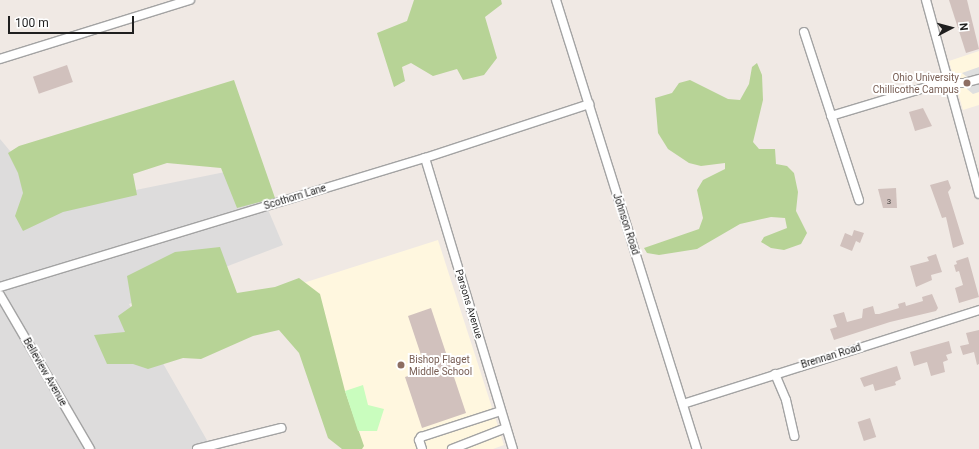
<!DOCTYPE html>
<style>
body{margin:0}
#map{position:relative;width:979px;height:449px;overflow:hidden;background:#f0e9e4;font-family:Roboto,sans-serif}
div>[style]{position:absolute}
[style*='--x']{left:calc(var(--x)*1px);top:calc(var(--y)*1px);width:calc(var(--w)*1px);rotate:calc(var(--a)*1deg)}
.residential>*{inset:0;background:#dddcdc}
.education>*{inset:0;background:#fff7df}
.forest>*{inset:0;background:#b7d396}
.park>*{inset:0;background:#c9fdbe}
.parking>*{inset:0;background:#dfdfdf}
.building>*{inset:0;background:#d1c1bd;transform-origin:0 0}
.roads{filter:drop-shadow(1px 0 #a3a3a3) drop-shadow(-1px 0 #a3a3a3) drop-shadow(0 1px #a3a3a3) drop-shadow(0 -1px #a3a3a3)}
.minor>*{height:8px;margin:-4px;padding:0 4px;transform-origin:4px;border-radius:4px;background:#fff}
.dots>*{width:11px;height:11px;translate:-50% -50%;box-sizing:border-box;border:2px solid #fff;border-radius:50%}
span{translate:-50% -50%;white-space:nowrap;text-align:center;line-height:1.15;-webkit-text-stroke:4px #fff;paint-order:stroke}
.number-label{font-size:8px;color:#4c4846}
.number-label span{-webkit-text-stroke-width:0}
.education-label{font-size:10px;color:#785e54}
.right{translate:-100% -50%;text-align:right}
.left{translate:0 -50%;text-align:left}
.street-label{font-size:10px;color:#1f1f1f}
.north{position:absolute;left:931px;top:8px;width:40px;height:40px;-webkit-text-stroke:3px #fff;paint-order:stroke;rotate:84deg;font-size:11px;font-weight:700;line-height:16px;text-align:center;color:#1f1f1f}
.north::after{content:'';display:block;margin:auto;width:14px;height:18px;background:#1f1f1f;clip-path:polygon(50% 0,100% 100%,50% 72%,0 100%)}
.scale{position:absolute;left:8px;top:16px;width:126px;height:18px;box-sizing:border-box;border:2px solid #1f1f1f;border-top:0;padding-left:5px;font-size:12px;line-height:14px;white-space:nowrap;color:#1f1f1f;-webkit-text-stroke:3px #fff;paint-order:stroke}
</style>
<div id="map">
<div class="residential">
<i style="clip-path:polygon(0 139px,56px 206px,250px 167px,283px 245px,129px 304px,212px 449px,0 449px)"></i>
</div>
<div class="education">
<i style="clip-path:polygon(979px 51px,979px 105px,963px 110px,949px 61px)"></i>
<i style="clip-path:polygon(438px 240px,504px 445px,493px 449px,350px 449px,297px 285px)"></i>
</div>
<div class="forest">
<i style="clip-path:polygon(414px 0,501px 0,502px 4px,485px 17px,497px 58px,484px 75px,463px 80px,457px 69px,433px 76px,411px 63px,402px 67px,405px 81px,394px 87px,377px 33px,407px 21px)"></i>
<i style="clip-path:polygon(757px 63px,762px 75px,763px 100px,753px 142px,759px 149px,775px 149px,776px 164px,787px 166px,794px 173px,798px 192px,796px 211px,807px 233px,801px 244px,784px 250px,771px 248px,761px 242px,764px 237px,787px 228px,785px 218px,771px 217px,740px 224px,697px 249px,659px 255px,647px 253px,644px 248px,699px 229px,703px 218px,697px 190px,703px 180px,725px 169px,725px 163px,701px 166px,689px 163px,668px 149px,658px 133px,655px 98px,672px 93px,679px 83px,690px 80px,728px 99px,740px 100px,749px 84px,752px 67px)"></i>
<i style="clip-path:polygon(234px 80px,275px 198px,237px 208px,221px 168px,167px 163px,133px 174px,137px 195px,63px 212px,23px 231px,15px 216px,23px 193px,18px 173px,8px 153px,19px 146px)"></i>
<i style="clip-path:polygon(220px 247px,237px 293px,275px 287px,299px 278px,320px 294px,345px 391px,364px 446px,362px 449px,342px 449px,328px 438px,299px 353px,279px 330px,253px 336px,201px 359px,183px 358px,148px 369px,133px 364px,107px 364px,94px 335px,125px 332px,118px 316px,132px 306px,127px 276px,175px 252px)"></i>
</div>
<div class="park">
<i style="clip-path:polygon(363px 385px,368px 405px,384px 409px,377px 431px,358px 431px,345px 391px)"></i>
</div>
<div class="parking">
<i style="clip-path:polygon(979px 67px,979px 92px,973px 94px,967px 89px,967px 77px,962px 73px)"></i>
</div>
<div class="building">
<i style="clip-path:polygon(949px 0,967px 0,979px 49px,966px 53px)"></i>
<i style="left:67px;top:65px;width:18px;height:36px;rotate:71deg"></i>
<i style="clip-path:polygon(923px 108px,932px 126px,915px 131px,909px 112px)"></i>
<i style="clip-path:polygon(948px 180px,951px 188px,948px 192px,964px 244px,953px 248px,946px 217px,942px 218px,930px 185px)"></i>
<i style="clip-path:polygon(896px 188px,897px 208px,883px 208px,878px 189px)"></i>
<i style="clip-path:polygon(854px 230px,864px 233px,860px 243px,856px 241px,852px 251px,840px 246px,845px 233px,852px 236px)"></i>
<i style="clip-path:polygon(936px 254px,942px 272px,931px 275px,932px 280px,916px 287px,910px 266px,929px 261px,927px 257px)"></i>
<i style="clip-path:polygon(968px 257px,979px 297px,959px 303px,955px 288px,963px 285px,959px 271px,956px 272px,954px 265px,957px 264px,956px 261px)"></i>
<i style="clip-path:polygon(932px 294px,938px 308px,936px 311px,890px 322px,834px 340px,830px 329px,837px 327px,833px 315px,844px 312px,847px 322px,862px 318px,863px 309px,873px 306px,875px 314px,879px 314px,899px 308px,898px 304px,905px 302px,906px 306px,923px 301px,922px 297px)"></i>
<i style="clip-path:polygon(431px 308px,466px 413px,422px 428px,405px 377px,426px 370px,408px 316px)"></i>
<i style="clip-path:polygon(979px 330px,979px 364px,977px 365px,974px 352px,963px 355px,960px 346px,969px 344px,966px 333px)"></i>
<i style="clip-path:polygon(949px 341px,952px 353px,946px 355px,948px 360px,943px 362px,945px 372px,931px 376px,927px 362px,914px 366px,910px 352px)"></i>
<i style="clip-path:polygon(897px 366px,901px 379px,895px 382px,896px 385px,875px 391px,873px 384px,864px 387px,860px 378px)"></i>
<i style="left:870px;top:418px;width:20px;height:13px;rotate:72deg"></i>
</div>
<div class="roads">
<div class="minor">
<i style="--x:556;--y:0;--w:471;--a:72.6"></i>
<i style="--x:926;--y:0;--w:201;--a:74.7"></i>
<i style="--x:804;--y:32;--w:177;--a:71.9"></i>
<i style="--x:0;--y:59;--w:199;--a:-17.3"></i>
<i style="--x:831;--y:116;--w:114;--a:-16.8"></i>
<i style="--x:940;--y:83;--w:24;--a:0"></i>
<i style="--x:964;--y:83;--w:16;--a:-15"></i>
<i style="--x:425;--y:158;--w:304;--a:73.2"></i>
<i style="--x:0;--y:287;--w:444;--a:-16.9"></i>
<i style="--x:425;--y:158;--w:173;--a:-18.2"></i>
<i style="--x:0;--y:295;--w:178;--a:59.7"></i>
<i style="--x:775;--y:374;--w:28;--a:67"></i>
<i style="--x:786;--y:400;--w:37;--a:77"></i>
<i style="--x:683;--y:404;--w:311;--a:-17.6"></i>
<i style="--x:197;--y:449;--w:87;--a:-14"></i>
<i style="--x:422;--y:449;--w:9;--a:-108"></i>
<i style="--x:419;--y:440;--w:4;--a:-56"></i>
<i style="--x:421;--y:437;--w:84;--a:-18"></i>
<i style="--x:452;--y:449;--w:58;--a:-21.3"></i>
</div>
</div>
<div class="dots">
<i style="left:967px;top:83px;background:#8d6e63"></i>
<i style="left:401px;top:365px;background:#8d6e63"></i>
</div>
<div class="number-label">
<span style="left:889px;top:202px">3</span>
</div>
<div class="education-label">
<span class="right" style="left:959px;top:83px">Ohio University<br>Chillicothe Campus</span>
<span class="left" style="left:409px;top:365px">Bishop Flaget<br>Middle School</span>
</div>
<div class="street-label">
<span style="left:295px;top:197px;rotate:-17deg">Scothorn Lane</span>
<span style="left:626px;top:224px;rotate:72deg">Johnson Road</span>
<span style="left:469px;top:304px;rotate:73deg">Parsons Avenue</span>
<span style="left:831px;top:356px;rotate:-17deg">Brennan Road</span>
<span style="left:45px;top:372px;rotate:60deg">Belleview Avenue</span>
</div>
<div class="north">N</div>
<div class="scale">100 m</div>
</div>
